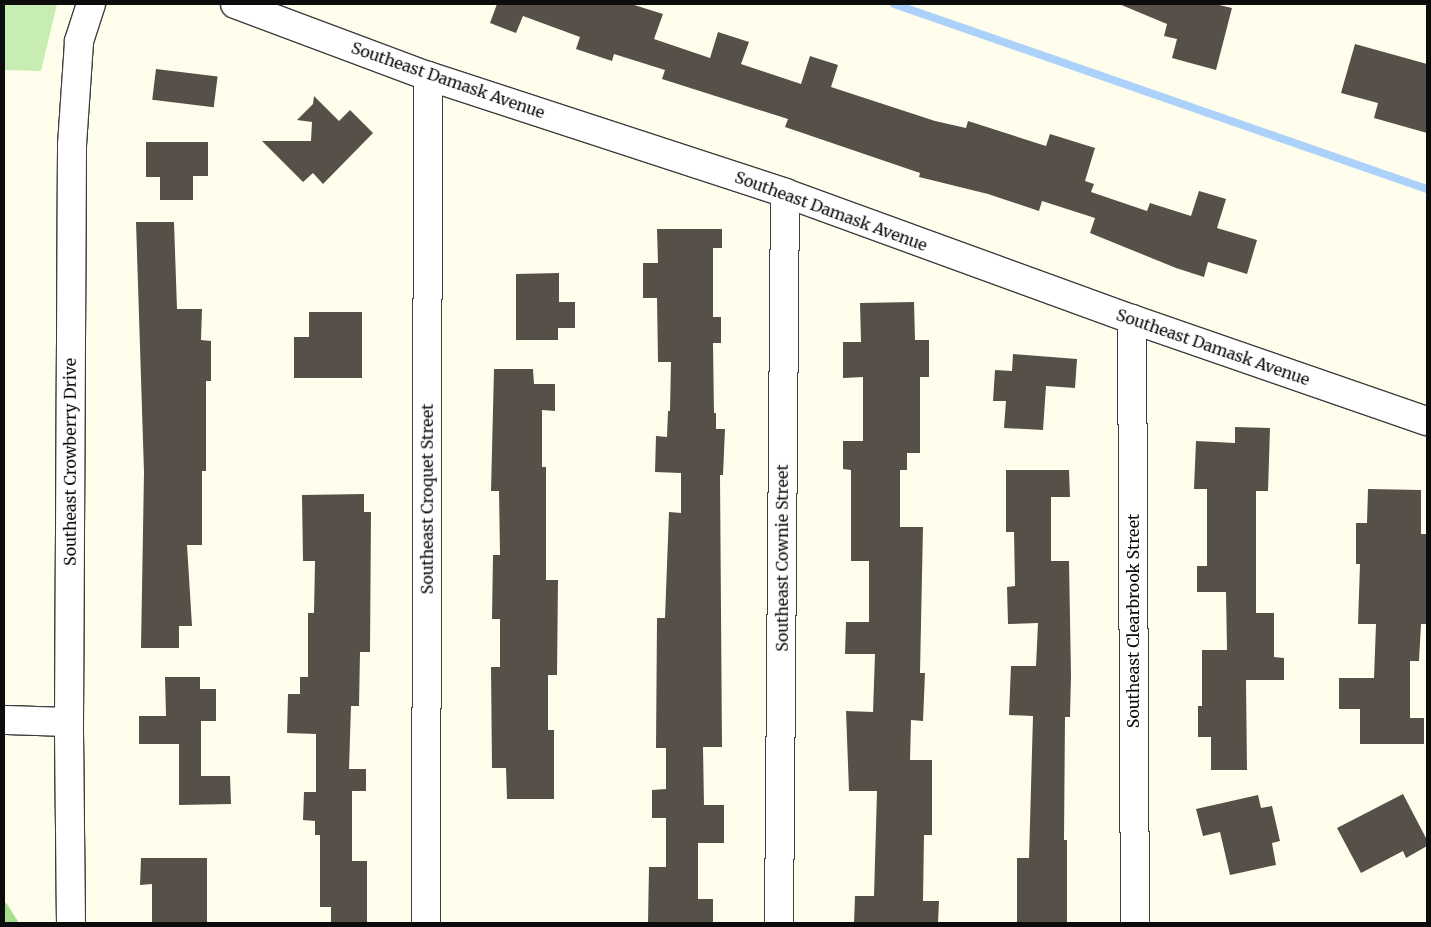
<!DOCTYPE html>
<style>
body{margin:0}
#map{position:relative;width:1431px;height:927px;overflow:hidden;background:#fffeec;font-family:Merriweather,serif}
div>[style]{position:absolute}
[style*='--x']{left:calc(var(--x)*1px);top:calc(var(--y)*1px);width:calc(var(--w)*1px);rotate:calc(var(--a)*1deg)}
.green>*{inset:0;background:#c7edb2}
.forest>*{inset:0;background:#a7df90}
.stream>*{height:8px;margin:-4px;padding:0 4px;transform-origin:4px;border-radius:4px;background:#acd1fb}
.building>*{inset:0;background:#565048;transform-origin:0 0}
.roads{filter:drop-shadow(1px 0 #3f3f3f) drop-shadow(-1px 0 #3f3f3f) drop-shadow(0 1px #3f3f3f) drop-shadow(0 -1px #3f3f3f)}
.minor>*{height:28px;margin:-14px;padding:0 14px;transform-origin:14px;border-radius:14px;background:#fff}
span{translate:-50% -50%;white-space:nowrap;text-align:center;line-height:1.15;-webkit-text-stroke:5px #fff;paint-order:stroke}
.street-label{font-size:16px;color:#0c0c0c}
.frame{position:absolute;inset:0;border:5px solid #0c0c0c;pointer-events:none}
</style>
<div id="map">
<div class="green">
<i style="clip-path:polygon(4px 4px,57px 4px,41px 71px,4px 70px)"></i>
</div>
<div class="forest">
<i style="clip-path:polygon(4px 902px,7px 904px,19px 923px,4px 923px)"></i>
</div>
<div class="stream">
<i style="--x:894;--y:4;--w:564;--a:19.14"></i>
</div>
<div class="building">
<i style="clip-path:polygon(497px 4px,631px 4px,663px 14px,654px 39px,710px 58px,718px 32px,749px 42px,741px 64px,801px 84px,810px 56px,838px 65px,831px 87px,935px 121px,966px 128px,968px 121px,1046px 146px,1050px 134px,1095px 148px,1085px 181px,1094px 184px,1091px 192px,1147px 211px,1150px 203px,1191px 216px,1199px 191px,1226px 199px,1217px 228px,1257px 240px,1247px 274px,1208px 262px,1204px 277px,1176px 268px,1090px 233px,1095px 218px,1042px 201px,1039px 211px,988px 194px,919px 177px,920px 173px,785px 127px,788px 119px,662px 79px,665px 70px,614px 54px,612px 61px,576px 49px,580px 37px,523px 16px,516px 33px,490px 23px)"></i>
<i style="clip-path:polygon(1119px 4px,1215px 4px,1232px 8px,1216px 70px,1172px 58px,1177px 39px,1164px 36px,1167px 24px)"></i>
<i style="clip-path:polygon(1355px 44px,1427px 64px,1427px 133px,1374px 118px,1378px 103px,1341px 93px)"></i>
<i style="left:156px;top:69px;width:62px;height:31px;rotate:7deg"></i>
<i style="clip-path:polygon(314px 96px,339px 121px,350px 110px,373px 133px,323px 184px,313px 173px,303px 182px,262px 141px,311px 141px,312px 122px,297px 120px,313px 104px)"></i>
<i style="clip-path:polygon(146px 142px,208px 142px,208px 176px,193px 176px,193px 200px,160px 200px,160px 177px,146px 177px)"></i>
<i style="clip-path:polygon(136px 222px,174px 222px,177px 309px,202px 309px,201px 340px,211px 341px,211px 381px,206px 381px,206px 471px,202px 471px,202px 545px,187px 545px,192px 626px,179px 626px,179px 648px,141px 648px,144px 472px)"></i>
<i style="clip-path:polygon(657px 229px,722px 229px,722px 248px,713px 248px,713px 317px,721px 317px,721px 343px,713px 343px,714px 413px,716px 413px,716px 429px,725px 429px,723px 475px,720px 475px,722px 747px,703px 747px,704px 805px,724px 805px,724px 843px,698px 843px,698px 899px,713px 899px,713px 923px,648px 923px,649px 867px,666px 867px,666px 818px,652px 818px,652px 790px,666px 789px,666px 748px,656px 748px,657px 618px,665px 618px,669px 512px,681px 513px,681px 473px,655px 472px,656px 436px,667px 437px,668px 411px,670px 411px,671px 362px,658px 362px,657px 298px,643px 298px,643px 263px,658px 263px)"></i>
<i style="clip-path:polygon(559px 273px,559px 302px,575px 302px,575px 328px,558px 328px,558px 340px,516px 340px,516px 274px)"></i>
<i style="clip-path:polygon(914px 302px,915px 340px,929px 340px,929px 377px,920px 377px,920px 453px,907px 453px,907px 470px,900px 470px,900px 527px,923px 527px,920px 673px,925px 673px,923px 721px,911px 720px,910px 760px,932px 760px,932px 835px,924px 835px,923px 901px,939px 901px,938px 923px,854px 923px,855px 896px,874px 896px,877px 791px,849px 791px,846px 711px,873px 712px,875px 654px,845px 654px,846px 622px,869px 622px,869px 561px,851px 561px,851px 470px,843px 469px,843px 441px,863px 441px,863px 377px,843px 378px,843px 342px,861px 342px,860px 303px)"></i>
<i style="clip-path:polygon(309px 312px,362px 312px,362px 378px,294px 378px,294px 337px,309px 337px)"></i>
<i style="clip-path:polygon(1013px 354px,1077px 359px,1075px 388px,1046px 386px,1043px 430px,1004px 428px,1006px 401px,993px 401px,995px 370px,1012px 371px)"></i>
<i style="clip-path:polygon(494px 369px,533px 369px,534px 384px,555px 384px,555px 411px,542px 410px,542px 467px,546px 467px,546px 580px,558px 580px,557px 675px,548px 675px,548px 730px,554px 730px,554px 799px,507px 799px,506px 768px,492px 768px,491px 667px,500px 667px,500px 619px,492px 619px,493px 555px,500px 555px,499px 491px,491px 491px)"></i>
<i style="clip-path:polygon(1235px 427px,1270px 428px,1268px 491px,1256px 491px,1256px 613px,1274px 613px,1274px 657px,1284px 658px,1284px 680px,1246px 680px,1247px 770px,1211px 770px,1211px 737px,1198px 737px,1198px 706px,1202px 706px,1202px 650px,1227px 650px,1226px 592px,1197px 592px,1197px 566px,1207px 566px,1207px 489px,1194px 489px,1196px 441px,1235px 443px)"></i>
<i style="clip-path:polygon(1006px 470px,1069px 470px,1070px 497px,1051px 497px,1051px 561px,1069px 561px,1071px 675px,1070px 717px,1065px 717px,1064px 840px,1067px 840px,1067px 923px,1017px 923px,1017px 858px,1029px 858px,1033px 716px,1009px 715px,1011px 666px,1036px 666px,1038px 623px,1008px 624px,1007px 587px,1015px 586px,1014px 532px,1006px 532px)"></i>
<i style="clip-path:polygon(1368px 489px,1421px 490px,1421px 534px,1426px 534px,1427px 624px,1421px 624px,1419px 661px,1410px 661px,1410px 718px,1424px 718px,1424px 744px,1360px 744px,1360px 709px,1339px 709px,1339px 678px,1374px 678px,1376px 624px,1358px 624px,1360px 564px,1356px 564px,1356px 523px,1367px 523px)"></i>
<i style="clip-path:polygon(364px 494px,364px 512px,371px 512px,370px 652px,360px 652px,359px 706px,351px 706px,349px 769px,366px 769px,366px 791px,352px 791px,352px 861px,367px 861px,367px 923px,331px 923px,331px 907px,320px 907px,320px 835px,315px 835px,315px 821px,303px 820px,304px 792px,316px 792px,316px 734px,287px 733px,288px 694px,300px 694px,300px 677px,308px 677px,308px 613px,314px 613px,315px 561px,303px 561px,302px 495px)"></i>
<i style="clip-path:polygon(165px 677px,200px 677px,200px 689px,216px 689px,216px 721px,201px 721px,201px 776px,230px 776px,231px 804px,179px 805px,179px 744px,139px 744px,139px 716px,166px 716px)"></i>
<i style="clip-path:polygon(1403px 794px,1427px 840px,1427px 846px,1406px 858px,1403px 851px,1361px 873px,1337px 828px)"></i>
<i style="clip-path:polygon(1258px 795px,1261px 808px,1272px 806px,1280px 841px,1272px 843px,1276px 865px,1230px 875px,1220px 832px,1203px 836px,1196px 809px)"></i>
<i style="clip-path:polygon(141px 858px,207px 858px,207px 923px,152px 923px,152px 884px,140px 885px)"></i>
</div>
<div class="roads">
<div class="minor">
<i style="--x:235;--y:4;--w:206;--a:20.5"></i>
<i style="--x:428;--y:76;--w:376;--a:18.1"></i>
<i style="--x:785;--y:193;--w:369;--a:20"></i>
<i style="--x:1132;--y:319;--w:312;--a:19.1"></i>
<i style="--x:1132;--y:319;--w:604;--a:89.72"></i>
<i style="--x:4;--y:720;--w:65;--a:1.8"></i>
<i style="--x:71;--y:923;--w:201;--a:-90.6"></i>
<i style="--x:69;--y:722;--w:577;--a:-89.7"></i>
<i style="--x:72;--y:145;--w:104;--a:-86.1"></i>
<i style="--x:79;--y:41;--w:39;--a:-72"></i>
<i style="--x:426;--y:923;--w:847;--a:-89.86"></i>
<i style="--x:779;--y:923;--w:730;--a:-89.53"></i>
</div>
</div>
<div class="street-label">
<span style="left:448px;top:80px;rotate:19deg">Southeast Damask Avenue</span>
<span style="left:831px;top:211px;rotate:20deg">Southeast Damask Avenue</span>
<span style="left:1213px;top:347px;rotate:19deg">Southeast Damask Avenue</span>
<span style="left:70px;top:462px;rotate:-90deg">Southeast Crowberry Drive</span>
<span style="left:427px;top:499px;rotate:-90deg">Southeast Croquet Street</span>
<span style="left:782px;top:558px;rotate:-90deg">Southeast Cownie Street</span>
<span style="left:1133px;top:621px;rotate:-90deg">Southeast Clearbrook Street</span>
</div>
<div class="frame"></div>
</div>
